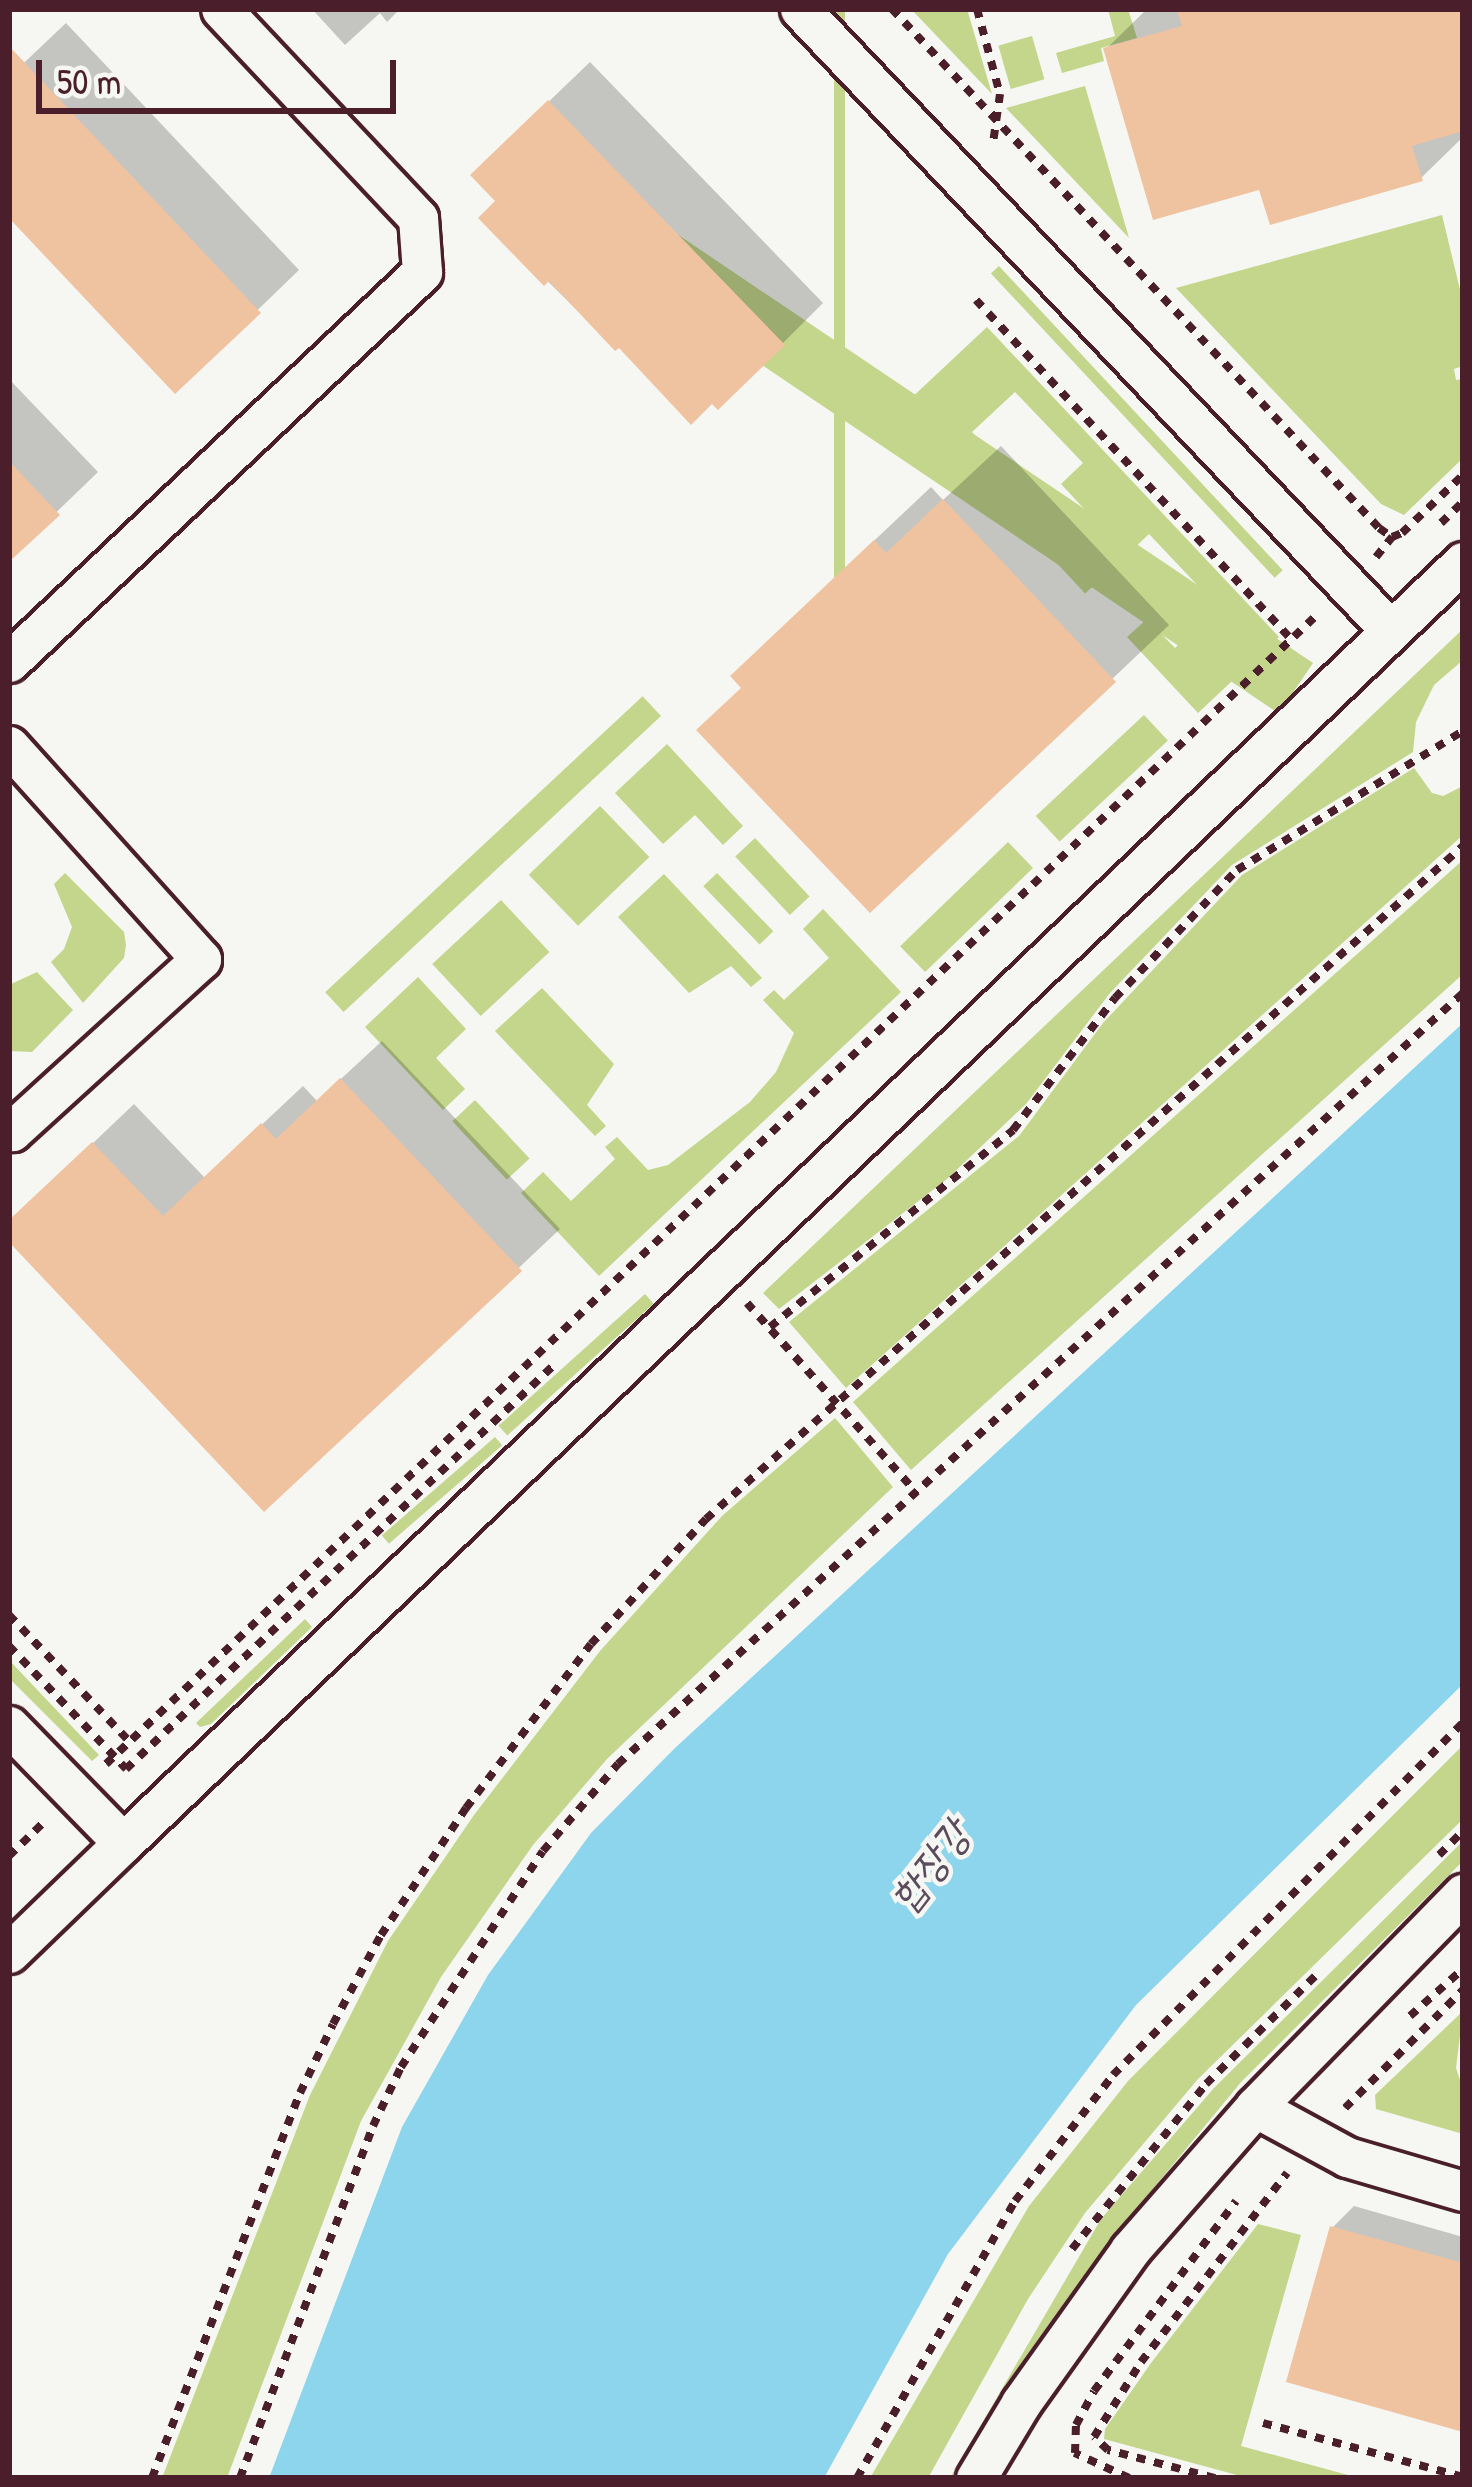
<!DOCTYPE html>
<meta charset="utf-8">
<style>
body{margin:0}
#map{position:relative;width:1472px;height:2487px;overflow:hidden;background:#f6f6f2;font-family:"Patrick Hand","Poor Story",sans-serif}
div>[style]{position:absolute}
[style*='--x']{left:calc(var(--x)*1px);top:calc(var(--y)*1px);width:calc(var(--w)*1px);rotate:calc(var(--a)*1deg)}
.green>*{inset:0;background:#c3d68c;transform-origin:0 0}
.water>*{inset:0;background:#8cd5ed}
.shadow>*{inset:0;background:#0003}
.building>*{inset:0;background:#f0c3a0}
.path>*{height:8px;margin-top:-4px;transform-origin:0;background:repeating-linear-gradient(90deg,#4a1f2b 0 9px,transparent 0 18px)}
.roads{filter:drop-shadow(3px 0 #4a1f2b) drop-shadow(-3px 0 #4a1f2b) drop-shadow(0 3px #4a1f2b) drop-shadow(0 -3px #4a1f2b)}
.minor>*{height:39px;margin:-19.5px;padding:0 19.5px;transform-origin:19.5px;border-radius:19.5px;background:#f6f6f2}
span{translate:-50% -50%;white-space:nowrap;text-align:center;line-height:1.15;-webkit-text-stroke:9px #f6f6f2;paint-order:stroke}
.water-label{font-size:42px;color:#5a4c5c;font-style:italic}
.frame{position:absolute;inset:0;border:12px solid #4a1f2b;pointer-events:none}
.scale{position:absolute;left:36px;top:60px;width:360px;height:54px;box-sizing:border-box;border:6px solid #4a1f2b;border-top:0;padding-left:15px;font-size:36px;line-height:42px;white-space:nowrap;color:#4a1f2b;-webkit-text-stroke:9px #f6f6f2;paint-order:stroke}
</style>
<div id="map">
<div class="green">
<i style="left:834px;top:9px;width:11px;height:761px"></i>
<i style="clip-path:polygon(911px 9px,967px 9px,992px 94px)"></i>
<i style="clip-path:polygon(1108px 9px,1128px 9px,1137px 38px,1101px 48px,1104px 61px,1062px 73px,1056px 53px,1115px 36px)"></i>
<i style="left:1032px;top:36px;width:45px;height:35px;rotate:74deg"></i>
<i style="clip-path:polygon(1085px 86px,1129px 238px,1006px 108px)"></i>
<i style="clip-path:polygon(1442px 215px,1463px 302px,1463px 366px,1454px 369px,1456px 380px,1463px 379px,1463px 458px,1404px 515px,1381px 504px,1176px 288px)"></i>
<i style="left:999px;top:266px;width:416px;height:11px;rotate:47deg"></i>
<i style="clip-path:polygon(987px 327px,1279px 637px,1198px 713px,1127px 637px,1147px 619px,1175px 648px,1218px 607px,1149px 534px,1127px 555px,1061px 484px,1083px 463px,1015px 392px,972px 432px,997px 459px,977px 477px,906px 403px)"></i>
<i style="left:1035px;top:509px;width:96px;height:21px;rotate:47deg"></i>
<i style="clip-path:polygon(1463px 629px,1463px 660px,1434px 685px,1416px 722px,1413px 752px,1232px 865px,1110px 993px,1026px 1104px,947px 1179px,779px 1309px,763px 1293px)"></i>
<i style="left:1313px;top:663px;width:61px;height:915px;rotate:124deg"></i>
<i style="left:1144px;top:715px;width:35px;height:148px;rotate:47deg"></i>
<i style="left:661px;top:716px;width:434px;height:27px;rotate:137deg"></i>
<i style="clip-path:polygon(667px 744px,743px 826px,723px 845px,695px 815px,663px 844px,615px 793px)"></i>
<i style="clip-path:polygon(1414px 768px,1432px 793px,1443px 796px,1463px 786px,1463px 835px,846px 1388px,789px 1322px,1019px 1136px,1103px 1023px,1242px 875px)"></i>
<i style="left:600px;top:806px;width:71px;height:99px;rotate:46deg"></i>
<i style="left:755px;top:838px;width:80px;height:27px;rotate:47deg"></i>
<i style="left:1008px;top:842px;width:36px;height:150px;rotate:46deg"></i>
<i style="clip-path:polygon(1463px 860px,1463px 974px,911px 1470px,853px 1402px)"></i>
<i style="clip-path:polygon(65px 873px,124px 932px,126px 945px,124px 958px,83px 1003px,51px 962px,64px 949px,72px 927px,54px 884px)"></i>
<i style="left:717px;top:873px;width:81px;height:19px;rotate:46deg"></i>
<i style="clip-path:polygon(664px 874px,762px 978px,751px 987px,731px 966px,689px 993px,618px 917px)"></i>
<i style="left:501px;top:900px;width:71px;height:94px;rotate:47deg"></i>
<i style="clip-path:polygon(823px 909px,901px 992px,599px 1276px,521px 1193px,543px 1172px,571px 1201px,615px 1159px,605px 1147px,617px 1137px,648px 1170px,668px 1165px,750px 1102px,776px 1072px,794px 1033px,763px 1000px,774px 990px,784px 1000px,829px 958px,803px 929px)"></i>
<i style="clip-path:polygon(37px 972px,73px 1010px,32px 1052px,9px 1051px,9px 985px)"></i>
<i style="clip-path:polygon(418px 977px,466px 1029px,436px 1058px,465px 1089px,443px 1110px,365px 1027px)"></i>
<i style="clip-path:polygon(542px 988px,614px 1064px,587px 1105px,606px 1126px,595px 1136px,495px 1031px)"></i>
<i style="left:475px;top:1100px;width:80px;height:31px;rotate:47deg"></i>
<i style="left:645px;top:1294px;width:13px;height:197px;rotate:48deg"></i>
<i style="clip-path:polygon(835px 1418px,893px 1487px,607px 1759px,533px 1845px,441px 1977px,361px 2121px,227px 2478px,162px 2478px,310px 2095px,388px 1941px,474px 1815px,600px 1651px,722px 1516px)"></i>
<i style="left:495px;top:1437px;width:11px;height:150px;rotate:49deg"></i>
<i style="clip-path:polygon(305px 1619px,312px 1627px,211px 1724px,200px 1727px,196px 1723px)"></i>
<i style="clip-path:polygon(9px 1660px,99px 1755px,92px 1761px,9px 1678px)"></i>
<i style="clip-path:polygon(1463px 1745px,1463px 1819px,1198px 2079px,1085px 2213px,1028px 2299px,928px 2478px,870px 2478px,1029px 2206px,1128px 2081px)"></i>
<i style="clip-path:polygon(1463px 1841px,1463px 1861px,1242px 2081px,1105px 2247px,1011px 2388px,962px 2478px,950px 2478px,1101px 2219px,1214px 2088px)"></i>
<i style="clip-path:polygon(1463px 2011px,1456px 2068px,1463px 2089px,1463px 2134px,1376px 2109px,1375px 2095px)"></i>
<i style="clip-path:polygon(1258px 2224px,1301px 2235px,1241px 2446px,1359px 2478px,1248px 2478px,1104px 2439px,1105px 2429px,1151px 2363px)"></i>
</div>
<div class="water">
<i style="clip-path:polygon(1463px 1023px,1463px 1684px,1136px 2005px,948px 2254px,824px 2478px,269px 2478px,402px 2127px,488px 1975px,591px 1833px,675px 1748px)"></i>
</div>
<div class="shadow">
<i style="clip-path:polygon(312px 9px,400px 9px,387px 22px,380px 13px,345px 45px)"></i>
<i style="clip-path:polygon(1147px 9px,1463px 9px,1462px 138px,1421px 178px,1262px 186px,1106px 49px)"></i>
<i style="clip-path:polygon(66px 23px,299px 270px,175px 390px,9px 214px,9px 77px)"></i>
<i style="clip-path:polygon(590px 62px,823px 303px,783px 343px,615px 347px,483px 218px,499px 201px,514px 135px)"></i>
<i style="clip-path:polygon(9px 379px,98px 472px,9px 558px)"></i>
<i style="clip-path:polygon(1001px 446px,1169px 625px,870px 909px,744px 687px,789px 621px,931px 487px,943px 500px)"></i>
<i style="clip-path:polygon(382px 1041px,560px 1229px,264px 1508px,9px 1238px,9px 1223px,134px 1104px,205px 1178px,303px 1086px,317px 1101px)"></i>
<i style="clip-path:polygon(1354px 2206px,1463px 2237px,1463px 2429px,1333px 2227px)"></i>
</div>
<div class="building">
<i style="clip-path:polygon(1177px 9px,1463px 9px,1463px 131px,1412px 146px,1423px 181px,1270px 225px,1259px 190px,1153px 220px,1103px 48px,1182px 26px)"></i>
<i style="clip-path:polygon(9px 46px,261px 313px,175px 394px,9px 218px)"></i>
<i style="clip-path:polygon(548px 100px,785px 345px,718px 410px,712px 404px,691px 425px,619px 348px,615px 351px,549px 281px,544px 286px,478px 218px,495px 201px,470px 175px)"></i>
<i style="clip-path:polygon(9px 461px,60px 515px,9px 562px)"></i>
<i style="clip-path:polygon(943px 499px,1116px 682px,870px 913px,696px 730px,741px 688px,730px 676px,874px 540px,886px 553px)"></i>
<i style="clip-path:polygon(340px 1078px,522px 1271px,264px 1512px,9px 1242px,9px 1220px,92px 1142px,163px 1216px,261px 1123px,276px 1139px)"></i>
<i style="clip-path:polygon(1330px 2226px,1463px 2263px,1463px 2432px,1286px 2382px)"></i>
</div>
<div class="path">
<i style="--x:892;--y:9;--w:712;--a:46.82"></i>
<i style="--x:1379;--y:528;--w:16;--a:35"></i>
<i style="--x:1392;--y:537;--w:11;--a:-22"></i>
<i style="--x:1402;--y:533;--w:84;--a:-43.6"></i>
<i style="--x:977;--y:9;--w:88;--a:74.9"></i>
<i style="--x:1000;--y:94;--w:49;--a:98.1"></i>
<i style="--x:976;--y:300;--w:463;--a:47.1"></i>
<i style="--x:1441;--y:523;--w:30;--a:-44"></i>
<i style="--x:1376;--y:557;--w:26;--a:-51"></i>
<i style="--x:747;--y:1303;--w:251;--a:48.2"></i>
<i style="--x:770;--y:1327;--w:313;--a:-39"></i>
<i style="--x:1013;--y:1130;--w:167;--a:-52.3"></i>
<i style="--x:1115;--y:998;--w:177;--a:-46.4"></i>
<i style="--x:1237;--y:870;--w:265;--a:-31.6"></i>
<i style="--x:9;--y:1615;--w:174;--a:46.4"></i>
<i style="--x:9;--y:1646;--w:170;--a:46.4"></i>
<i style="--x:126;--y:1769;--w:590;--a:-43.35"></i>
<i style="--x:106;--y:1764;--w:1671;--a:-43.5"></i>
<i style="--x:1439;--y:1855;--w:34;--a:-45"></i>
<i style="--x:9;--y:1856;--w:53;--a:-44.2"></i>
<i style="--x:1410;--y:2016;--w:71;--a:-41.6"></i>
<i style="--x:1345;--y:2108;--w:167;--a:-45"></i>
<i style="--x:1072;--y:2249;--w:213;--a:-50.9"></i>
<i style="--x:1206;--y:2084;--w:162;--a:-44.7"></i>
<i style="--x:1263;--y:2423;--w:207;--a:15.1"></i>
<i style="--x:152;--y:2478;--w:412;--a:-69"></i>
<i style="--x:300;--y:2093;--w:76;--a:-64.4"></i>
<i style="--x:333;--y:2024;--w:101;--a:-61.7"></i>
<i style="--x:381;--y:1935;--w:153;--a:-56.2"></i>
<i style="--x:466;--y:1808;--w:206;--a:-52.7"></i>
<i style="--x:591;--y:1644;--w:170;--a:-47.4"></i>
<i style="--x:706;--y:1519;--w:1013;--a:-41.64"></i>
<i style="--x:240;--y:2478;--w:376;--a:-69.3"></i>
<i style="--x:373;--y:2126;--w:65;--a:-64.6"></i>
<i style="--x:401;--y:2067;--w:258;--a:-56.7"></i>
<i style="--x:543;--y:1851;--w:115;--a:-49.2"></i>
<i style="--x:618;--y:1764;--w:1144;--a:-42.38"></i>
<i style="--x:857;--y:2478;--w:319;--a:-60.3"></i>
<i style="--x:1015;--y:2201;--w:160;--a:-52.1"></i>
<i style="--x:1113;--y:2075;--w:496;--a:-45.2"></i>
<i style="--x:1129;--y:2478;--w:60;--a:-155.2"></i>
<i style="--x:1075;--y:2453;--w:28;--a:-88"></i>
<i style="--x:1076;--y:2425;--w:38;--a:-62"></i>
<i style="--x:1094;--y:2391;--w:237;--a:-53.2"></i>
<i style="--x:1215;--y:2478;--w:111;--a:-165.3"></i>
<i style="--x:1108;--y:2450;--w:19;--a:-137"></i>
<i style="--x:1094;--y:2437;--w:89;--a:-57.9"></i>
<i style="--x:1141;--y:2362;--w:239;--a:-52.3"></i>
</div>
<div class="roads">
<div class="minor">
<i style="--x:800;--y:9;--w:858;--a:46.46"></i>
<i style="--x:9;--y:662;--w:568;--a:-43.36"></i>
<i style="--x:422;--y:272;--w:54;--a:-94.2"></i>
<i style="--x:418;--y:218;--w:287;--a:-133.3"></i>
<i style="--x:9;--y:746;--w:287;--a:48"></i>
<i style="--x:201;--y:959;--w:256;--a:137.7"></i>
<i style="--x:12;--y:1131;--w:5;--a:-127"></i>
<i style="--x:9;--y:1726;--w:163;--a:45.7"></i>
<i style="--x:123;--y:1843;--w:1854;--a:-43.71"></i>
<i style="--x:9;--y:1953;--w:158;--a:-44"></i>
<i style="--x:1255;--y:2107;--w:105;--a:28.5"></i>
<i style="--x:1347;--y:2157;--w:121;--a:16.3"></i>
<i style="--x:976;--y:2478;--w:87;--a:-59"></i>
<i style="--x:1021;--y:2403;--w:188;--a:-54.5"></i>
<i style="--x:1130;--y:2250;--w:190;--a:-48.8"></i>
<i style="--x:1255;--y:2107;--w:298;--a:-45.7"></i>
</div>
</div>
<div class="water-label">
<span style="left:929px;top:1865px;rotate:-52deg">합장강</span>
</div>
<div class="frame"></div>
<div class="scale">50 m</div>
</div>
